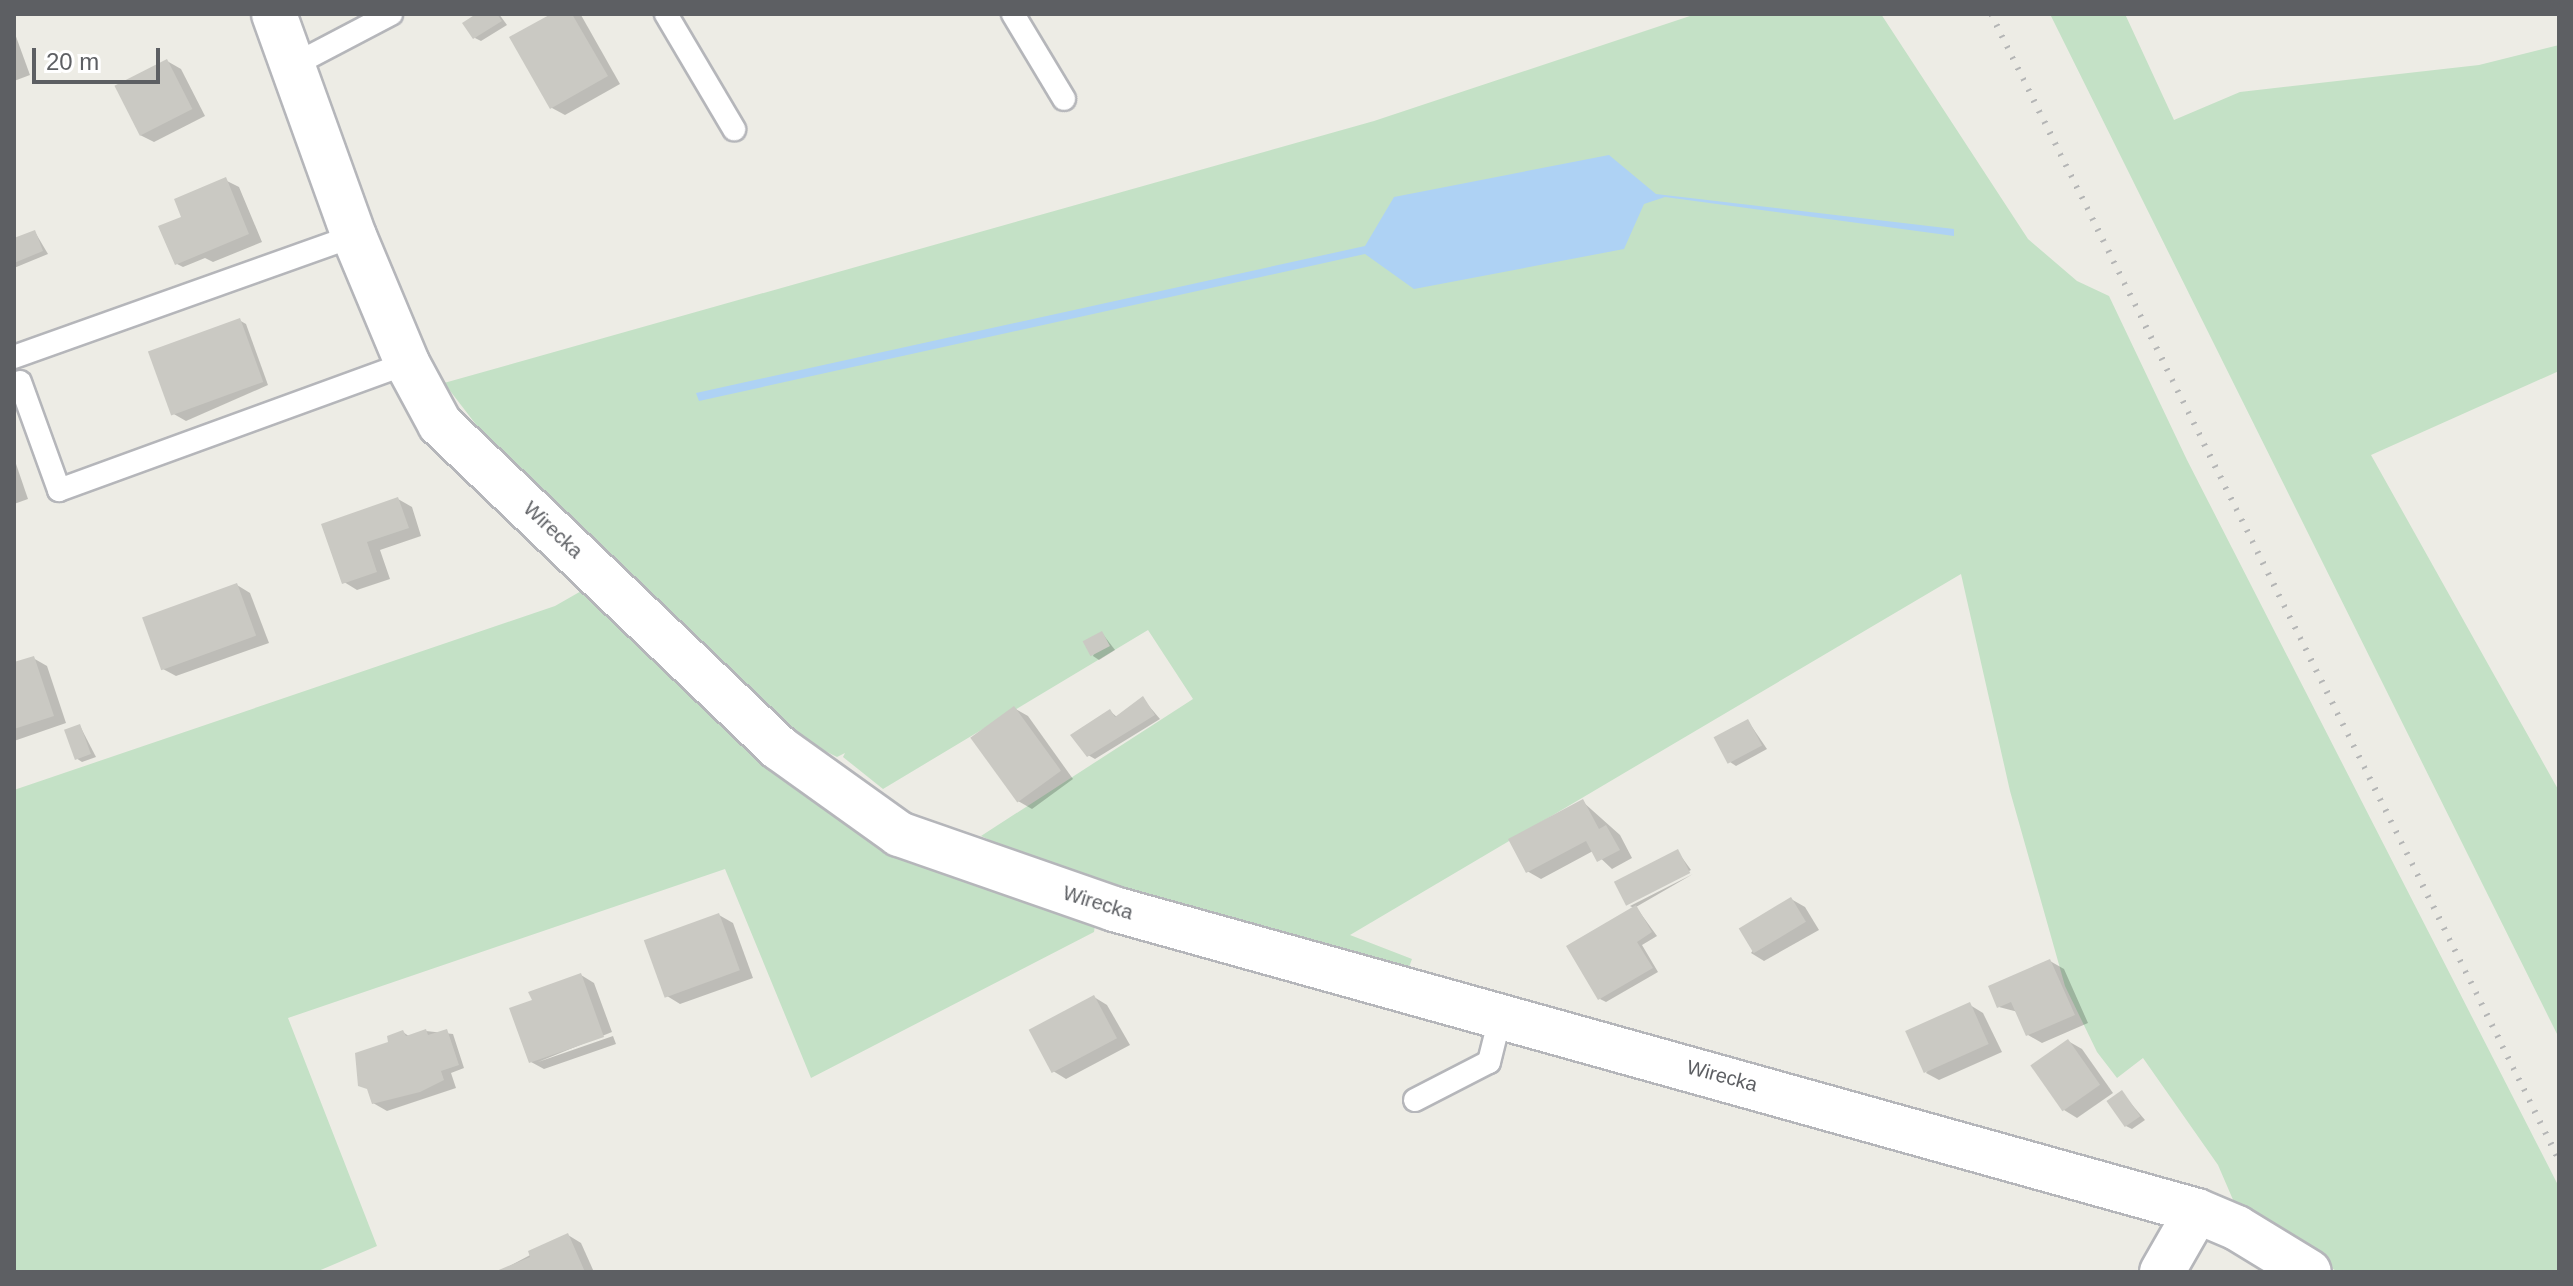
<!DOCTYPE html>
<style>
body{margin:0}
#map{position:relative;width:2573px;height:1286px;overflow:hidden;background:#edece5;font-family:Helvetica,sans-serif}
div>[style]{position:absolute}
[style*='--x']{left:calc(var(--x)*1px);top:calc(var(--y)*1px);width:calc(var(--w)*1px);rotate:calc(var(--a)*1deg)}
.green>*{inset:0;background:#c4e1c6}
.water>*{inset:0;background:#aed2f4}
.shadow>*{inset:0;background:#0003}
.building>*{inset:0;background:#cac9c3;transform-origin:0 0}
.roads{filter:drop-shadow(2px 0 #b5b6ba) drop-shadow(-2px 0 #b5b6ba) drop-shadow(0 2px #b5b6ba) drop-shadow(0 -2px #b5b6ba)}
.service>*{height:22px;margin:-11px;padding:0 11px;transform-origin:11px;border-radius:11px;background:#fff}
.minor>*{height:44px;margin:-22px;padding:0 22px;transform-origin:22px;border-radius:22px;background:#fff}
.rail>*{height:6px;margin-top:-3px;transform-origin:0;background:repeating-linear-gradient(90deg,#b4b5b5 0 2px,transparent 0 12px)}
span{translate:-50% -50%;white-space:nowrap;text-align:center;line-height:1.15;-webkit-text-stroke:6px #fff;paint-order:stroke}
.street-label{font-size:20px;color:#5d5f63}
.frame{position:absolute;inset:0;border:16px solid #5d5f63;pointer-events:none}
.scale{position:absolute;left:32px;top:48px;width:128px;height:36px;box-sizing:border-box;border:4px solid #5d5f63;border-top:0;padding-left:10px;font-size:24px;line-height:28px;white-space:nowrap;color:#5d5f63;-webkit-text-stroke:6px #fff;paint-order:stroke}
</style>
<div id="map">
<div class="green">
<i style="clip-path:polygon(1696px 14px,1881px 14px,2028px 239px,2077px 281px,2109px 296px,2187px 460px,2559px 1187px,2559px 1272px,2338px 1272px,2237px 1209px,2218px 1165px,2143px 1058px,2117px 1078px,2097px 1052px,2065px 986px,2010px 791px,1961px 574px,1350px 935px,1412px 959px,1405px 978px,1044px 865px,981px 836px,1193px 699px,1148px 630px,883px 789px,843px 757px,845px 753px,837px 757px,791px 734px,491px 444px,444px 383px,1374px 121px)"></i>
<i style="clip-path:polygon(2050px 14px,2125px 14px,2174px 120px,2240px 92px,2479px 65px,2559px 45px,2559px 371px,2371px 455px,2559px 791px,2559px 1038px)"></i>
<i style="clip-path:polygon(590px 586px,777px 770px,1096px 919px,1094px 932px,811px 1078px,725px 869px,288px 1018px,377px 1246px,316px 1272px,14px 1272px,14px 790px,555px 606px)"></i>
</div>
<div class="water">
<i style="clip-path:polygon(1609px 155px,1656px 194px,1954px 229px,1954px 236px,1665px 197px,1644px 204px,1624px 249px,1414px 289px,1365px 254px,699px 401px,696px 393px,1365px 246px,1394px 197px)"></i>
</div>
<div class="shadow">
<i style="clip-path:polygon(480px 14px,499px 14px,507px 25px,481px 41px,475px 38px)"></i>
<i style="clip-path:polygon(555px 14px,581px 15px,620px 84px,565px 115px,552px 108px)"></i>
<i style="clip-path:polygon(14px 31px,30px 75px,14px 81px)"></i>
<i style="clip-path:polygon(167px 61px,181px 69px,205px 116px,154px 142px,140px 135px)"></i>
<i style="clip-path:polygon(225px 180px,239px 187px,262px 242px,213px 262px,205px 258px,183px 267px,177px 264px,184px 218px)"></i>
<i style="clip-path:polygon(35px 232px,48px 254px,14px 268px,14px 241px)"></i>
<i style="clip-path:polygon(239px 320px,246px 324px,268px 385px,186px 421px,172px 413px)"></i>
<i style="clip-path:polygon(14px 458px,28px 499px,14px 504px)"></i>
<i style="clip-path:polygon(398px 499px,412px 507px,421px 536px,380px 550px,390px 579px,357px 590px,344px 582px,324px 525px)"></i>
<i style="clip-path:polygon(237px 585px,250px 593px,269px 643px,176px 676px,163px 669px)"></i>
<i style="clip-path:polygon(1102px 633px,1115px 650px,1099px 660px,1093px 656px)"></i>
<i style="clip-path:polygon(33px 658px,47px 666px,66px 723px,14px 741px,14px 665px)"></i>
<i style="clip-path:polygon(1143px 699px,1160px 719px,1095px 759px,1088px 755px,1110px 711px,1118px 718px)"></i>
<i style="clip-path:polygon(1014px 708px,1028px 716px,1073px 779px,1032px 809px,1018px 801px)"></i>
<i style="clip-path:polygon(1748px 721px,1767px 749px,1736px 766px,1730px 762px)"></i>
<i style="clip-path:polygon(80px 726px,96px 757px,82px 762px,76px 758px)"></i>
<i style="clip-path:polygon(1583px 802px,1620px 835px,1632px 858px,1612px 869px,1593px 851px,1541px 879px,1527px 871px)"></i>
<i style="clip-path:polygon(1678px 852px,1691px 870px,1628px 902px)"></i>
<i style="clip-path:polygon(1693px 874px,1636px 907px,1657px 936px,1642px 945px,1658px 972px,1606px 1002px,1600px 999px,1634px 908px,1630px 906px)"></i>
<i style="clip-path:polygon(1791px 899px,1805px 907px,1819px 930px,1764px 961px,1751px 953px)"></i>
<i style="clip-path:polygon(719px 915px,733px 923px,753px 978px,680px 1004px,667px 996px)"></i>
<i style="clip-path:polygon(2050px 961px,2064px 969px,2088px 1023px,2042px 1043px,2028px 1035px,2018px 1012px,1999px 1007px)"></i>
<i style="clip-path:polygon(581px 975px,594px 983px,612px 1032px,538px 1062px,613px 1036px,616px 1044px,544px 1069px,531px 1062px,534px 1001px)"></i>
<i style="clip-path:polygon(1094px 997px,1107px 1005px,1130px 1045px,1066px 1079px,1053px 1071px)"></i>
<i style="clip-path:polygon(1970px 1005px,1983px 1013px,2002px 1052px,1939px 1080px,1926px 1073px)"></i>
<i style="clip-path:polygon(426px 1031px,453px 1034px,464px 1068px,451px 1073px,456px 1088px,387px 1111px,373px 1103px,391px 1043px,403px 1032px,410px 1037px)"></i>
<i style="clip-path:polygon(2068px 1041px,2082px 1049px,2113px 1093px,2077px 1118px,2064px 1110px)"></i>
<i style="clip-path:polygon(2122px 1093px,2145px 1120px,2132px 1129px,2126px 1126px)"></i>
<i style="clip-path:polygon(568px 1235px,581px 1243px,594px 1272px,498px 1272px)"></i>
</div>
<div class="building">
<i style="clip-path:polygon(476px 14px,497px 14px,502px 21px,473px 39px,462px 23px)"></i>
<i style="clip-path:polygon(551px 14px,572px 14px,608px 76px,550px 109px,509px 37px)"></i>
<i style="left:167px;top:59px;width:56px;height:59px;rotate:63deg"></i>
<i style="clip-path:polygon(226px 177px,249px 234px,175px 265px,158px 226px,181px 217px,174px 199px)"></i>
<i style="clip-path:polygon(35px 230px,43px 251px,14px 263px,14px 238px)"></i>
<i style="left:240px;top:318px;width:68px;height:98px;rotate:70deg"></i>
<i style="clip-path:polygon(398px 497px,409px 528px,367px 542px,377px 572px,342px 584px,321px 524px)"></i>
<i style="left:237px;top:583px;width:56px;height:101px;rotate:70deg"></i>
<i style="left:1102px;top:631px;width:17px;height:22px;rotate:62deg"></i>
<i style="clip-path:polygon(34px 656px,54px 716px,14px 729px,14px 662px)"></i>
<i style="clip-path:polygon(1143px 696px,1155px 715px,1087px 757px,1070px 735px,1110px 709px,1115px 717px)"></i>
<i style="left:1014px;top:706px;width:80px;height:54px;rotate:54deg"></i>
<i style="left:1748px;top:719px;width:30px;height:39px;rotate:62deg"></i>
<i style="left:80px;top:724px;width:32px;height:17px;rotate:70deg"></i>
<i style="clip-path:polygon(1583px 799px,1599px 829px,1606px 825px,1620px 850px,1597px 862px,1586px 841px,1526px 873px,1508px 839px)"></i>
<i style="left:1678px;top:849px;width:27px;height:72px;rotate:63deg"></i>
<i style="left:1791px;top:897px;width:29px;height:61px;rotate:59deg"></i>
<i style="clip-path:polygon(1636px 905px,1652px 932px,1637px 942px,1653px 968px,1598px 1000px,1566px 946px)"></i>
<i style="left:719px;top:913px;width:61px;height:80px;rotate:70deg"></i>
<i style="clip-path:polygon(2050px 959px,2075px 1015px,2026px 1036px,2011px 1002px,1997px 1008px,1988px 986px)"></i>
<i style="clip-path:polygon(581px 973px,604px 1037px,529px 1063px,509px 1008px,532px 1000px,528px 992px)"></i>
<i style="left:1094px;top:995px;width:49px;height:74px;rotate:62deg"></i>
<i style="left:1970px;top:1002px;width:46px;height:71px;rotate:66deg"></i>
<i style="clip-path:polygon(426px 1029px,428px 1035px,447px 1029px,459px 1065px,441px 1071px,444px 1080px,420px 1092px,372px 1104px,367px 1089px,358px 1086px,355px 1053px,388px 1042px,387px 1036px,403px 1030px,406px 1036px)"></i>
<i style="left:2068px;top:1039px;width:56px;height:46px;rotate:55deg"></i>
<i style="left:2122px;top:1090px;width:32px;height:19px;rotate:55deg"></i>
<i style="clip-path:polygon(568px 1233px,585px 1272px,494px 1272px,530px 1257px,528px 1251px)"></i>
</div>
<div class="roads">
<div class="service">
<i style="--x:666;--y:14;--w:134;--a:59.4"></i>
<i style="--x:1013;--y:14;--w:99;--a:59"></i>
<i style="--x:292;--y:66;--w:112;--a:-27.7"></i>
<i style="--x:14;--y:357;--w:361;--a:-19.6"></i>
<i style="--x:20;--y:382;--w:115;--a:70.1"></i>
<i style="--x:59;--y:490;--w:370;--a:-20"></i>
<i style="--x:1415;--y:1100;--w:83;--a:-27.2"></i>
<i style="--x:1489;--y:1062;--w:45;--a:-76"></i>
</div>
<div class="minor">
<i style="--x:274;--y:14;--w:236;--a:70.2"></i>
<i style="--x:354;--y:236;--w:138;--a:67.3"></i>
<i style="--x:407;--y:363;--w:69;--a:61.6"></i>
<i style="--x:440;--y:424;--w:469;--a:43.7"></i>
<i style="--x:779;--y:748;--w:148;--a:35.6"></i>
<i style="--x:899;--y:834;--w:228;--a:19.2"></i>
<i style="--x:1114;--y:909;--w:1124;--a:15.58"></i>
<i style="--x:2197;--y:1211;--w:43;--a:23"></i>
<i style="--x:2237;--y:1228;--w:84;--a:31.4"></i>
<i style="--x:2162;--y:1272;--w:70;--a:-60.2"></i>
</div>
</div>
<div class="rail">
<i style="--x:1991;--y:14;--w:1279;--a:63.64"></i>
</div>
<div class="street-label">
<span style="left:553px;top:530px;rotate:43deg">Wirecka</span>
<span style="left:1098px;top:903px;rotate:17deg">Wirecka</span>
<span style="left:1722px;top:1076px;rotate:15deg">Wirecka</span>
</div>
<div class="frame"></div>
<div class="scale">20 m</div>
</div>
